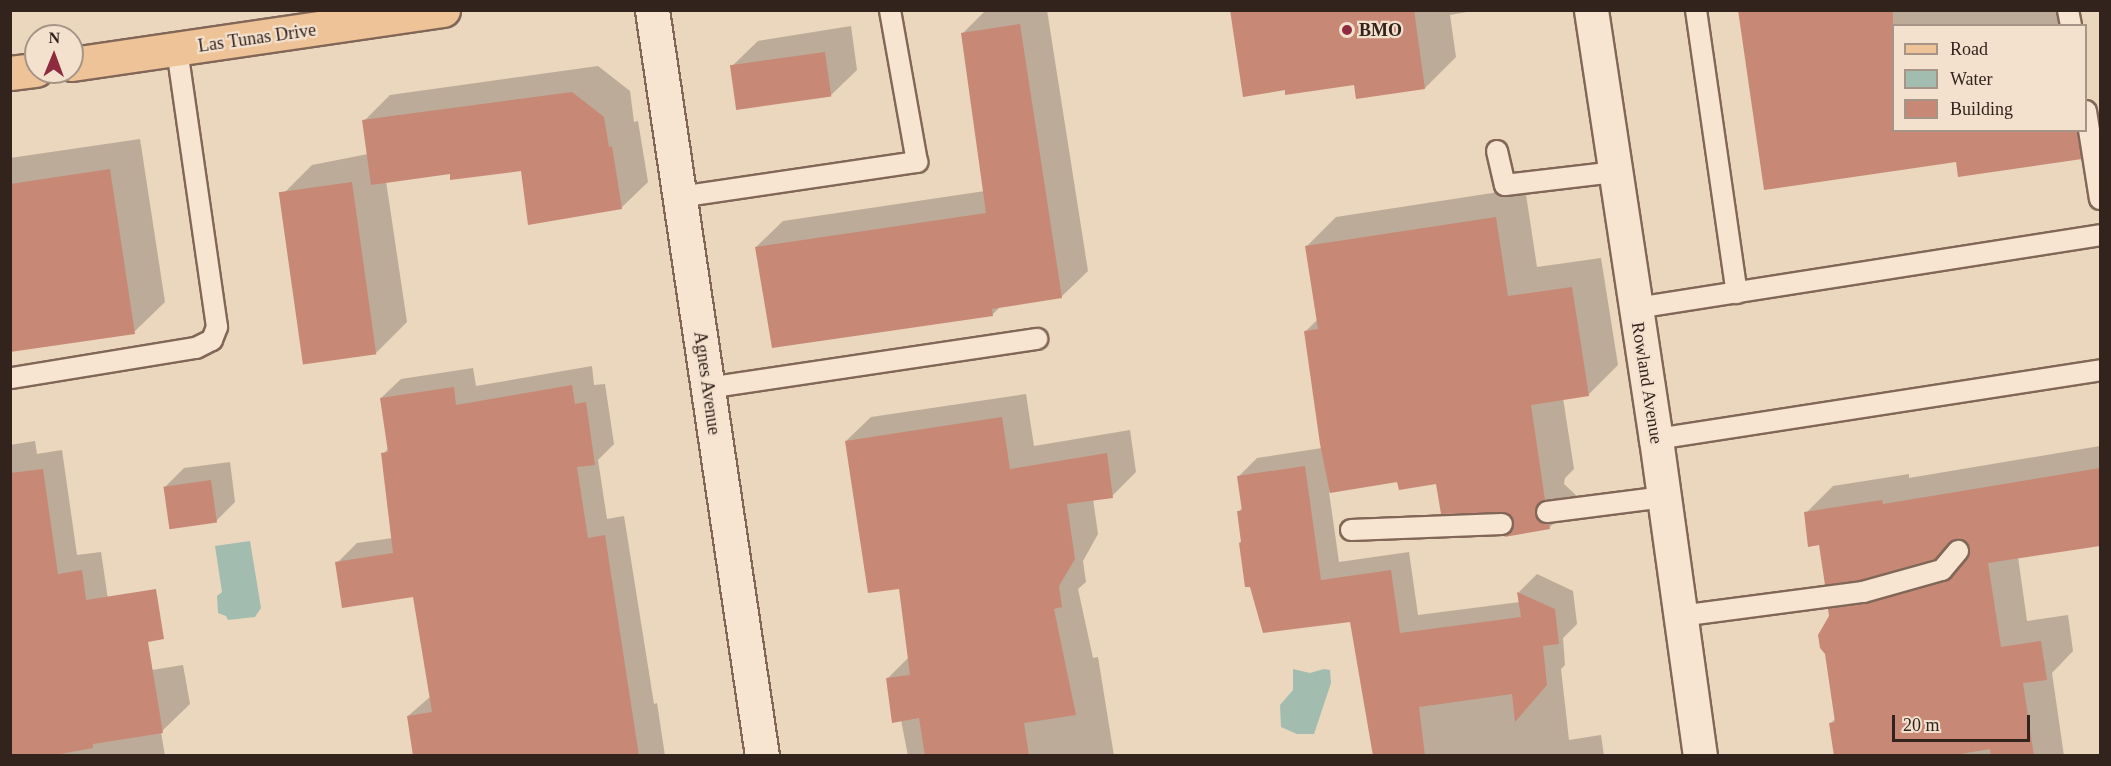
<!DOCTYPE html>
<style>
body{margin:0}
#map{position:relative;width:2111px;height:766px;overflow:hidden;background:#ebd6be;font-family:"Times New Roman",serif}
div>[style]{position:absolute}
[style*='--x']{left:calc(var(--x)*1px);top:calc(var(--y)*1px);width:calc(var(--w)*1px);rotate:calc(var(--a)*1deg)}
.water>*{inset:0;background:#a2bdb0}
.shadow>*{inset:0;background:#0003}
.building>*{inset:0;background:#c78976;transform-origin:0 0}
.roads{filter:drop-shadow(2px 0 #826758) drop-shadow(-2px 0 #826758) drop-shadow(0 2px #826758) drop-shadow(0 -2px #826758)}
.lane>*{height:20px;margin:-10px;padding:0 10px;transform-origin:10px;border-radius:10px;background:#f7e5d1}
.street>*{height:33px;margin:-16.5px;padding:0 16.5px;transform-origin:16.5px;border-radius:16.5px;background:#f7e5d1}
.primary>*{height:33px;margin:-16.5px;padding:0 16.5px;transform-origin:16.5px;border-radius:16.5px;background:#eec397}
.dots>*{width:16px;height:16px;translate:-50% -50%;box-sizing:border-box;border:3px solid #f3e1ce;border-radius:50%}
span{translate:-50% -50%;white-space:nowrap;text-align:center;line-height:1.15;-webkit-text-stroke:4.5px #f3e1ce;paint-order:stroke}
.poi-label{font-size:18px;color:#32231c;font-weight:700}
.left{translate:0 -50%;text-align:left}
.street-label{font-size:18px;color:#32231c}
.frame{position:absolute;inset:0;border:12px solid #32231c;pointer-events:none}
.legend{position:absolute;left:1892px;top:24px;width:195px;height:108px;box-sizing:border-box;background:#f3e1ce;border:2px solid #a69587;margin:0;padding:8px 10px;list-style:none;font-size:18px;color:#32231c}
.legend li{display:flex;align-items:center;gap:12px;height:30px}
.legend b{width:30px;border:2px solid #a69587}
.north{position:absolute;left:24px;top:24px;width:60px;height:60px;box-sizing:border-box;background:#f3e1ce;border:2px solid #a69587;border-radius:50%;rotate:1deg;font-size:16px;font-weight:700;line-height:24px;text-align:center;color:#32231c}
.north::after{content:'';display:block;margin:auto;width:21px;height:27px;background:#8e2b3e;clip-path:polygon(50% 0,100% 100%,50% 72%,0 100%)}
.scale{position:absolute;left:1892px;top:715px;width:138px;height:27px;box-sizing:border-box;border:3px solid #32231c;border-top:0;padding-left:8px;font-size:18px;line-height:21px;white-space:nowrap;color:#32231c;-webkit-text-stroke:4px #f3e1ce;paint-order:stroke}
</style>
<div id="map">
<div class="water">
<i style="clip-path:polygon(250px 541px,261px 608px,255px 617px,228px 620px,226px 616px,218px 613px,217px 596px,222px 592px,215px 546px)"></i>
<i style="clip-path:polygon(1293px 669px,1310px 673px,1324px 669px,1330px 670px,1331px 683px,1314px 734px,1297px 734px,1281px 727px,1280px 705px,1293px 690px)"></i>
</div>
<div class="shadow">
<i style="clip-path:polygon(986px 10px,1047px 10px,1088px 271px,1061px 297px,1001px 306px,993px 314px,756px 247px,783px 221px,985px 191px,963px 33px)"></i>
<i style="clip-path:polygon(1232px 10px,1478px 10px,1450px 15px,1456px 57px,1425px 88px,1355px 83px,1286px 89px)"></i>
<i style="clip-path:polygon(1739px 10px,2073px 10px,2076px 26px,1894px 26px,1894px 130px,2086px 130px,2086px 92px,2092px 134px,2066px 160px,1957px 160px,1765px 188px)"></i>
<i style="clip-path:polygon(851px 26px,857px 70px,830px 96px,731px 67px,758px 41px)"></i>
<i style="clip-path:polygon(598px 66px,630px 91px,634px 122px,638px 121px,648px 182px,621px 208px,522px 170px,451px 172px,386px 181px,407px 322px,376px 353px,281px 196px,312px 165px,368px 154px,364px 121px,390px 95px)"></i>
<i style="clip-path:polygon(140px 139px,165px 302px,134px 332px,10px 351px,10px 158px)"></i>
<i style="clip-path:polygon(1525px 188px,1537px 267px,1601px 258px,1618px 365px,1588px 395px,1563px 398px,1574px 469px,1565px 478px,1564px 484px,1579px 498px,1549px 528px,1514px 528px,1516px 524px,1508px 512px,1437px 482px,1399px 480px,1329px 492px,1339px 562px,1409px 552px,1418px 615px,1520px 602px,1519px 592px,1537px 574px,1573px 591px,1577px 624px,1563px 638px,1565px 665px,1561px 669px,1569px 740px,1601px 735px,1604px 756px,1375px 756px,1351px 620px,1242px 541px,1238px 512px,1243px 507px,1239px 476px,1257px 458px,1322px 448px,1305px 332px,1318px 319px,1307px 246px,1336px 217px)"></i>
<i style="clip-path:polygon(592px 366px,594px 385px,605px 384px,614px 444px,598px 460px,607px 519px,624px 516px,654px 704px,657px 703px,665px 756px,453px 756px,408px 716px,431px 696px,414px 595px,337px 563px,357px 543px,393px 538px,383px 454px,389px 448px,381px 398px,401px 379px,473px 368px,476px 386px)"></i>
<i style="clip-path:polygon(1026px 394px,1034px 446px,1130px 430px,1136px 472px,1112px 496px,1093px 499px,1098px 534px,1083px 561px,1086px 582px,1078px 589px,1093px 658px,1098px 657px,1114px 756px,908px 756px,901px 720px,888px 678px,910px 656px,900px 587px,846px 441px,871px 417px)"></i>
<i style="clip-path:polygon(35px 441px,37px 454px,62px 450px,77px 555px,101px 552px,110px 613px,10px 644px,10px 445px)"></i>
<i style="clip-path:polygon(2100px 446px,2100px 544px,2018px 557px,2027px 621px,2068px 615px,2073px 651px,2052px 673px,2064px 756px,1836px 756px,1831px 723px,1836px 718px,1830px 609px,1857px 582px,1894px 577px,1969px 556px,1971px 547px,1966px 540px,1954px 538px,1820px 544px,1806px 513px,1833px 486px,1909px 474px,1909px 478px)"></i>
<i style="clip-path:polygon(230px 462px,235px 502px,216px 521px,165px 487px,184px 468px)"></i>
<i style="clip-path:polygon(183px 665px,190px 704px,161px 732px,165px 756px,10px 756px,10px 693px)"></i>
</div>
<div class="building">
<i style="clip-path:polygon(1230px 10px,1414px 10px,1425px 89px,1356px 99px,1354px 85px,1285px 95px,1285px 90px,1243px 97px)"></i>
<i style="clip-path:polygon(1738px 10px,1893px 10px,1893px 130px,2077px 130px,2082px 159px,1958px 177px,1956px 162px,1764px 190px)"></i>
<i style="clip-path:polygon(1020px 24px,1062px 298px,992px 309px,993px 316px,772px 348px,755px 247px,986px 213px,961px 33px)"></i>
<i style="left:825px;top:52px;width:45px;height:96px;rotate:82deg"></i>
<i style="clip-path:polygon(572px 92px,604px 117px,609px 147px,612px 146px,622px 209px,528px 225px,521px 171px,450px 180px,450px 174px,371px 185px,362px 120px)"></i>
<i style="clip-path:polygon(110px 169px,135px 334px,10px 352px,10px 184px)"></i>
<i style="left:352px;top:182px;width:174px;height:74px;rotate:82deg"></i>
<i style="clip-path:polygon(1496px 217px,1508px 296px,1572px 287px,1589px 396px,1531px 405px,1545px 500px,1536px 507px,1535px 514px,1542px 523px,1549px 524px,1550px 529px,1504px 537px,1512px 530px,1514px 524px,1507px 513px,1441px 514px,1436px 484px,1399px 490px,1397px 482px,1330px 493px,1320px 444px,1304px 331px,1318px 329px,1305px 246px)"></i>
<i style="clip-path:polygon(572px 385px,575px 404px,586px 402px,595px 465px,577px 467px,588px 538px,605px 535px,639px 756px,413px 756px,407px 716px,432px 712px,413px 597px,342px 608px,335px 562px,393px 553px,381px 453px,388px 452px,380px 398px,454px 387px,456px 405px)"></i>
<i style="clip-path:polygon(1002px 417px,1010px 469px,1107px 453px,1113px 498px,1067px 504px,1075px 559px,1059px 586px,1062px 607px,1054px 609px,1076px 715px,1024px 723px,1029px 756px,925px 756px,919px 718px,892px 723px,886px 678px,910px 675px,899px 589px,868px 593px,845px 441px)"></i>
<i style="clip-path:polygon(1305px 466px,1321px 580px,1391px 570px,1400px 633px,1521px 617px,1517px 592px,1555px 609px,1559px 644px,1543px 646px,1547px 685px,1515px 722px,1512px 694px,1419px 707px,1425px 756px,1373px 756px,1350px 622px,1263px 633px,1250px 587px,1245px 587px,1239px 543px,1241px 542px,1237px 511px,1242px 511px,1237px 476px)"></i>
<i style="clip-path:polygon(2100px 468px,2100px 546px,1988px 563px,2001px 647px,2041px 641px,2047px 680px,2023px 683px,2034px 756px,1991px 756px,1990px 749px,1949px 756px,1834px 756px,1829px 723px,1835px 722px,1825px 654px,1820px 648px,1818px 635px,1829px 616px,1828px 609px,1866px 604px,1945px 582px,1967px 559px,1969px 547px,1965px 542px,1954px 540px,1935px 559px,1861px 580px,1825px 585px,1819px 545px,1808px 547px,1804px 512px,1882px 500px,1883px 504px)"></i>
<i style="clip-path:polygon(43px 469px,58px 574px,82px 570px,86px 600px,156px 589px,164px 639px,148px 642px,163px 733px,93px 744px,93px 748px,50px 756px,10px 756px,10px 473px)"></i>
<i style="left:211px;top:480px;width:43px;height:48px;rotate:82deg"></i>
</div>
<div class="roads">
<div class="lane">
<i style="--x:1696;--y:10;--w:286;--a:81.8"></i>
<i style="--x:2068;--y:10;--w:16;--a:79"></i>
<i style="--x:2086;--y:111;--w:89;--a:81"></i>
<i style="--x:1497;--y:151;--w:35;--a:77"></i>
<i style="--x:1505;--y:185;--w:112;--a:-6.7"></i>
<i style="--x:680;--y:197;--w:240;--a:-8.4"></i>
<i style="--x:917;--y:162;--w:154;--a:-100.1"></i>
<i style="--x:1636;--y:308;--w:470;--a:-8.9"></i>
<i style="--x:12;--y:378;--w:186;--a:-9.3"></i>
<i style="--x:196;--y:348;--w:18;--a:-27"></i>
<i style="--x:212;--y:340;--w:14;--a:-69"></i>
<i style="--x:217;--y:327;--w:281;--a:-98.2"></i>
<i style="--x:708;--y:388;--w:333;--a:-8.5"></i>
<i style="--x:1656;--y:439;--w:449;--a:-8.8"></i>
<i style="--x:1547;--y:512;--w:118;--a:-7.3"></i>
<i style="--x:1351;--y:530;--w:151;--a:-2.3"></i>
<i style="--x:1680;--y:616;--w:185;--a:-7.5"></i>
<i style="--x:1863;--y:592;--w:82;--a:-15.6"></i>
<i style="--x:1942;--y:570;--w:25;--a:-50"></i>
</div>
<div class="street">
<i style="--x:652;--y:10;--w:754;--a:81.61"></i>
<i style="--x:1591;--y:10;--w:434;--a:81.4"></i>
<i style="--x:1656;--y:439;--w:320;--a:82.1"></i>
</div>
<div class="primary">
<i style="--x:72;--y:64;--w:375;--a:-8.3"></i>
<i style="--x:10;--y:73;--w:26;--a:-7"></i>
</div>
</div>
<div class="dots">
<i style="left:1347px;top:30px;background:#8e2b3e"></i>
</div>
<div class="poi-label">
<span class="left" style="left:1359px;top:30px">BMO</span>
</div>
<div class="street-label">
<span style="left:257px;top:38px;rotate:-8deg">Las Tunas Drive</span>
<span style="left:707px;top:383px;rotate:82deg">Agnes Avenue</span>
<span style="left:1647px;top:383px;rotate:81deg">Rowland Avenue</span>
</div>
<div class="frame"></div>
<ul class="legend">
<li><b style="height:8px;background:#eec397"></b>Road</li>
<li><b style="height:16px;background:#a2bdb0"></b>Water</li>
<li><b style="height:16px;background:#c78976"></b>Building</li>
</ul>
<div class="north">N</div>
<div class="scale">20 m</div>
</div>
